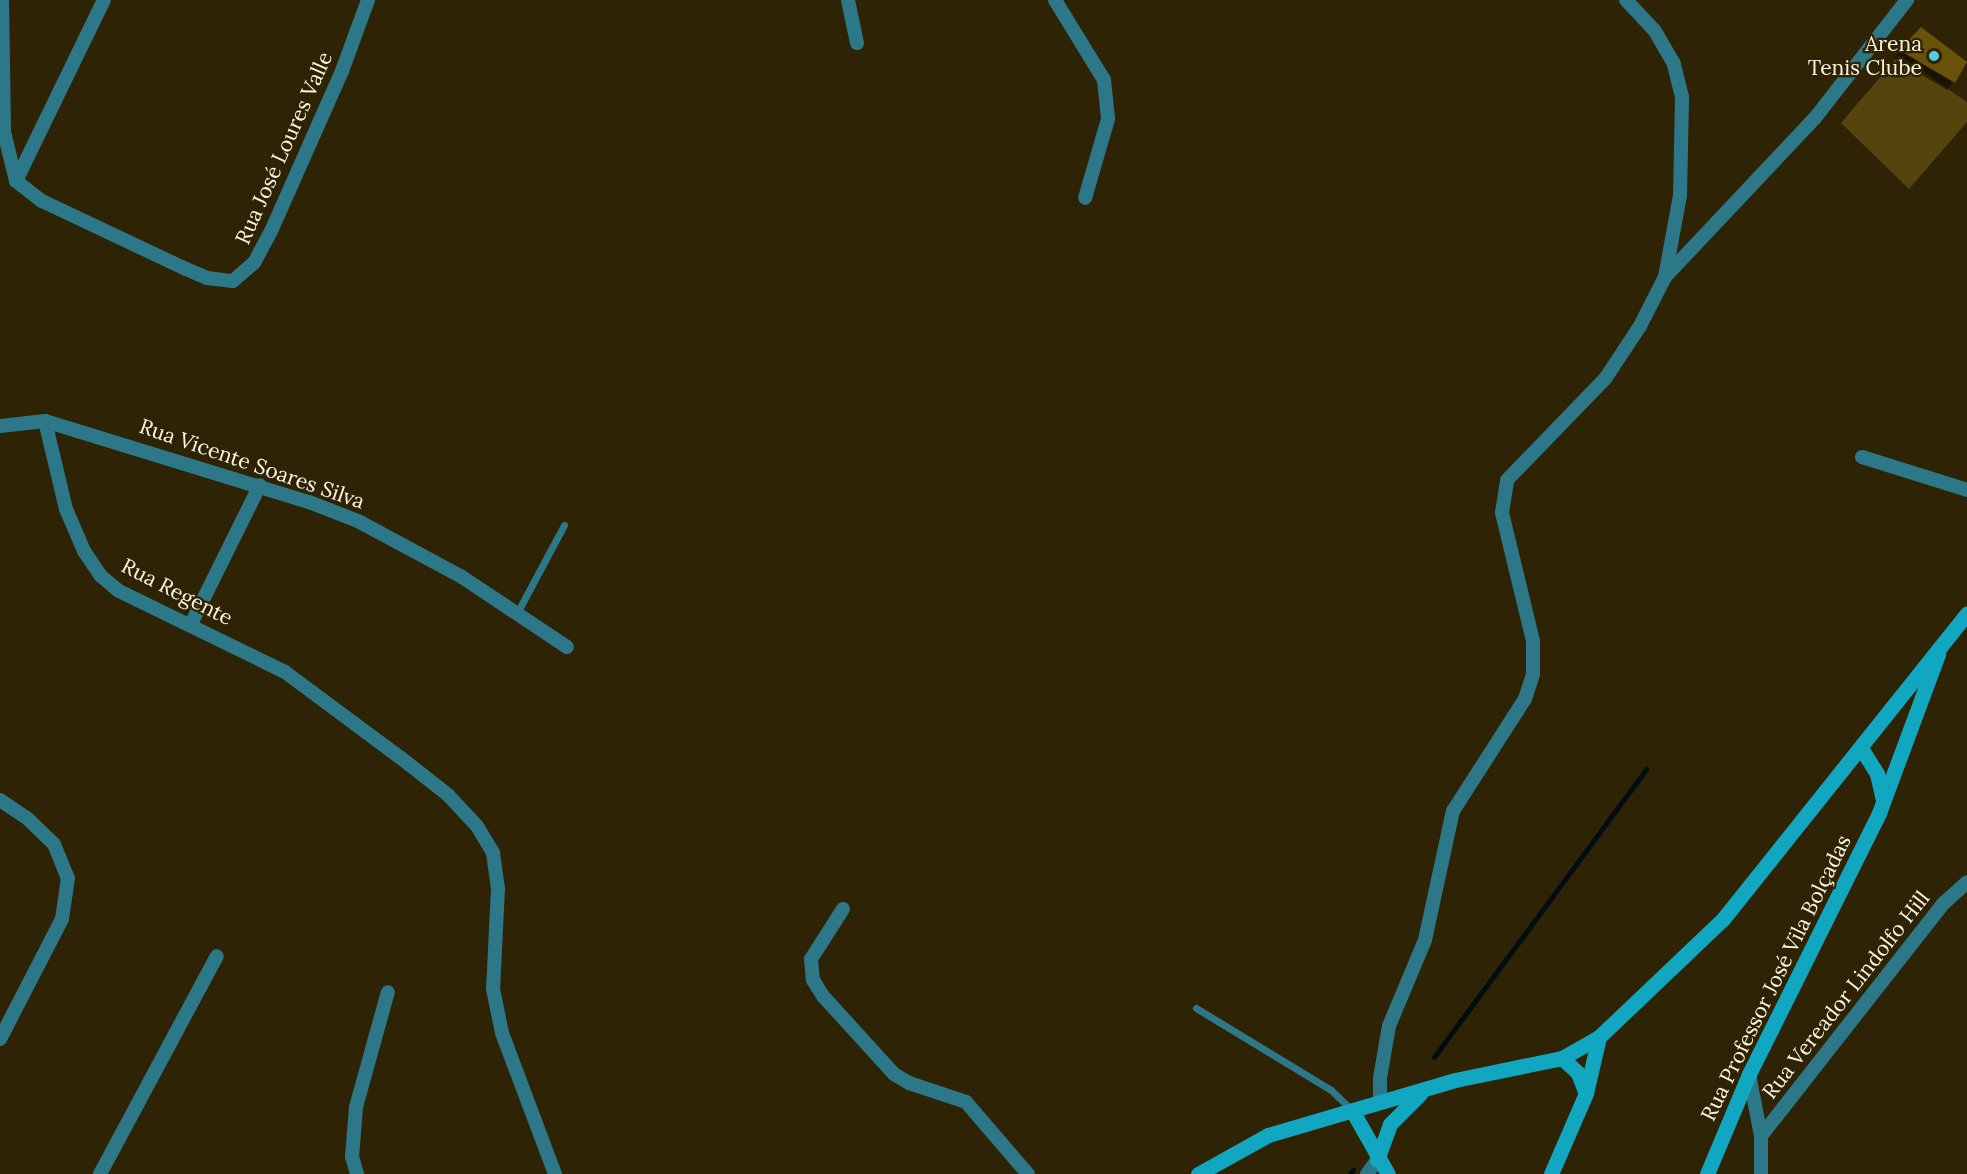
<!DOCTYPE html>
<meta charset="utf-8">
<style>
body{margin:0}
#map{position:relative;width:1967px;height:1174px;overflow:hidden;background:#2e2405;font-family:Lora,serif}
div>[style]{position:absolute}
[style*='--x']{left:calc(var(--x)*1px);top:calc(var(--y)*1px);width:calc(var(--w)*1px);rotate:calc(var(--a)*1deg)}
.green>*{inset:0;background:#55440d}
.shadow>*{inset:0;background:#0007}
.stream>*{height:5px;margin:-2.5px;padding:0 2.5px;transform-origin:2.5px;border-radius:2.5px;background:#020d11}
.building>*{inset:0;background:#69530b}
.lane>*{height:7px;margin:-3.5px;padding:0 3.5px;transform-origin:3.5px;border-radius:3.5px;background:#2d7888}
.street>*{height:14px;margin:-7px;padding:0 7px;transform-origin:7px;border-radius:7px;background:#2d7888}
.secondary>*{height:15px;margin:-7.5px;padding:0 7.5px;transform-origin:7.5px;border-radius:7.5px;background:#11a7c0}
.dots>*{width:16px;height:16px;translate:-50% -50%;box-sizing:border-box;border:3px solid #2e2405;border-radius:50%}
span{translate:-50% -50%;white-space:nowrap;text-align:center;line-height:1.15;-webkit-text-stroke:4.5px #2e2405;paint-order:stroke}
.poi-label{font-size:21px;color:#fbf4e3}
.right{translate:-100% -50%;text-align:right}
.street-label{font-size:21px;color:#fbf4e3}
</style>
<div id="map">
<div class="green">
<i style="clip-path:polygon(1899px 55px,1967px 102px,1967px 122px,1909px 189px,1841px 123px)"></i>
</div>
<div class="shadow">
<i style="clip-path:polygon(1921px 29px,1967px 64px,1947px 90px,1894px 58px)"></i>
</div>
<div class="stream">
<i style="--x:1434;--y:1057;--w:358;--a:-53.6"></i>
<i style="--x:1350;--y:1174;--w:5;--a:-53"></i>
</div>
<div class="building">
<i style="clip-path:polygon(1921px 27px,1967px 62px,1955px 83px,1899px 50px)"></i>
</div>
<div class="lane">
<i style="--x:517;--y:613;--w:100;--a:-61.9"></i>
<i style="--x:1196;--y:1008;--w:158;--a:31.3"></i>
<i style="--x:1331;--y:1090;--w:29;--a:44"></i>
</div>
<div class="street">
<i style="--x:2;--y:0;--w:132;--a:89.1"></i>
<i style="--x:4;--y:132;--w:50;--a:76.2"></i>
<i style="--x:16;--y:181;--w:33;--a:38"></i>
<i style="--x:42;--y:201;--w:159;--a:25.3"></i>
<i style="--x:186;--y:269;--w:23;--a:23"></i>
<i style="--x:207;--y:278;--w:26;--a:7"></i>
<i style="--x:233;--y:281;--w:28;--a:-41"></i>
<i style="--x:254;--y:263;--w:38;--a:-62"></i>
<i style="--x:272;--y:229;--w:173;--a:-66.1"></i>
<i style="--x:342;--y:71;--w:76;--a:-69.9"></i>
<i style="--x:848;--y:0;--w:44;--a:78.2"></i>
<i style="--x:1055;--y:0;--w:94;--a:58.5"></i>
<i style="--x:1104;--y:80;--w:39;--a:84"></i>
<i style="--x:1108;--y:119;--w:82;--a:106.2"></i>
<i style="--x:16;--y:181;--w:201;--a:-64.1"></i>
<i style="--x:1665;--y:277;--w:219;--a:-46.7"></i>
<i style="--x:1815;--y:118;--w:150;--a:-52.1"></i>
<i style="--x:45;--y:421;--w:90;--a:76.6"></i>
<i style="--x:66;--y:509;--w:46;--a:66.8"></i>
<i style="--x:84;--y:551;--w:30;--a:56"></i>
<i style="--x:101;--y:576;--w:23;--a:40"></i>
<i style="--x:119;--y:591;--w:185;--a:26"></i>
<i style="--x:285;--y:672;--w:144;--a:36.6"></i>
<i style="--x:401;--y:758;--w:60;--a:38.2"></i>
<i style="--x:448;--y:795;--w:42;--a:46.9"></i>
<i style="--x:477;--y:826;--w:31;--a:59"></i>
<i style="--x:493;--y:853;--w:35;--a:82"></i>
<i style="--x:498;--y:888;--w:101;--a:92.8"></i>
<i style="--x:493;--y:989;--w:45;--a:78.4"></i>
<i style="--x:502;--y:1033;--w:151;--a:69.4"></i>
<i style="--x:0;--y:426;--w:45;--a:-6.3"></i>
<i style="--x:45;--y:421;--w:276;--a:17.1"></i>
<i style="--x:309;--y:502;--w:53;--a:21.2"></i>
<i style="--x:358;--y:521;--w:118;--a:28.3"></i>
<i style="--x:462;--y:577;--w:126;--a:33.7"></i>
<i style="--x:1862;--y:457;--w:110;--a:17.4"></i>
<i style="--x:191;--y:624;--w:155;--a:-63.6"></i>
<i style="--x:0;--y:800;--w:34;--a:34"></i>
<i style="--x:28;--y:819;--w:36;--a:44"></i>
<i style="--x:54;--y:844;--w:37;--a:68"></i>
<i style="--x:68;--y:878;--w:41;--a:98.3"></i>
<i style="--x:62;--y:919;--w:135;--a:117.3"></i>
<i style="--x:843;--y:909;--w:59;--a:122.6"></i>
<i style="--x:811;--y:959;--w:21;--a:85"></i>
<i style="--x:813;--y:980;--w:19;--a:58"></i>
<i style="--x:823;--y:996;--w:105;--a:47.7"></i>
<i style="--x:894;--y:1074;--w:17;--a:31"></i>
<i style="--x:909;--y:1083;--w:60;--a:18.4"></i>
<i style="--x:966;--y:1102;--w:95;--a:49.3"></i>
<i style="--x:1749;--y:1074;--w:63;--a:79"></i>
<i style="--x:1761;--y:1136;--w:38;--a:90"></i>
<i style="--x:1380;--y:1103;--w:25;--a:-90"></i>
<i style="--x:1380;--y:1078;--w:53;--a:-80.2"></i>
<i style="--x:1389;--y:1026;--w:93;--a:-67.3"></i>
<i style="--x:1425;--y:940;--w:132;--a:-77.8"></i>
<i style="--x:1453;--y:811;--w:133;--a:-57.3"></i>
<i style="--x:1525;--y:699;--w:26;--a:-72"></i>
<i style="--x:1533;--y:674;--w:33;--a:-90"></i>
<i style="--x:1533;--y:641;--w:132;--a:-103.6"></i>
<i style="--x:1502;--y:513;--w:33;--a:-81"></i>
<i style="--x:1507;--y:480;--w:141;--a:-45.9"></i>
<i style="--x:1605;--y:379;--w:64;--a:-56.6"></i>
<i style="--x:1640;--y:326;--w:55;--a:-63"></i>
<i style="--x:1665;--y:277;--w:83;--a:-79.6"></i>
<i style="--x:1680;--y:195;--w:98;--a:-88.8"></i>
<i style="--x:1682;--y:97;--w:34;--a:-104"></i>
<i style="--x:1674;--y:64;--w:39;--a:-120"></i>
<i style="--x:1654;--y:30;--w:41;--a:-133"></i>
<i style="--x:1761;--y:1136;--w:296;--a:-51.9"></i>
<i style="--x:1944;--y:903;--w:31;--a:-42"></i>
<i style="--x:100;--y:1174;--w:247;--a:-61.8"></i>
<i style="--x:357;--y:1174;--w:18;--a:-106"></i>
<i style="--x:352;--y:1157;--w:50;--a:-85.4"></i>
<i style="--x:356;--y:1107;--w:119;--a:-74.5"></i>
<i style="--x:1367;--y:1174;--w:17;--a:-54"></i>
</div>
<div class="secondary">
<i style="--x:1861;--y:748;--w:31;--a:58"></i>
<i style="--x:1877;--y:774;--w:26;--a:77"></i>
<i style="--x:1562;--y:1058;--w:22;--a:43"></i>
<i style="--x:1578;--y:1073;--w:19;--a:69"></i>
<i style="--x:1353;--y:1112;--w:71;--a:60.6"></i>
<i style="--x:1377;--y:1160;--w:38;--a:-70"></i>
<i style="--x:1390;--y:1124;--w:42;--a:-45"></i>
<i style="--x:1198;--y:1174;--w:80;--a:-29.1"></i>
<i style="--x:1268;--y:1135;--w:195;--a:-16.4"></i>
<i style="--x:1455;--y:1080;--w:109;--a:-11.6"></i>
<i style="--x:1562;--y:1058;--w:43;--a:-29.6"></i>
<i style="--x:1599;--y:1037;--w:171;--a:-43.6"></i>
<i style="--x:1723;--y:919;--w:391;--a:-51.4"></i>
<i style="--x:1551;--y:1174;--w:88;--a:-66.6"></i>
<i style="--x:1586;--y:1093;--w:57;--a:-76.9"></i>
<i style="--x:1707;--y:1174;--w:108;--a:-67.2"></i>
<i style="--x:1749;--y:1074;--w:292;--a:-63.5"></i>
<i style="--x:1879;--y:813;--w:170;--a:-69.6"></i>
</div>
<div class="dots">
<i style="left:1934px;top:56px;background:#57c9e2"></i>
</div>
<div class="poi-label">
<span class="right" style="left:1922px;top:56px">Arena<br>Tenis Clube</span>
</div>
<div class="street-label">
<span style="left:284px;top:148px;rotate:-66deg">Rua José Loures Valle</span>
<span style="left:252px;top:464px;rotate:19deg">Rua Vicente Soares Silva</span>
<span style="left:177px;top:592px;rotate:27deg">Rua Regente</span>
<span style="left:1776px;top:978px;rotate:-64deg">Rua Professor José Vila Bolçadas</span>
<span style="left:1846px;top:995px;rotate:-52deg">Rua Vereador Lindolfo Hill</span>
</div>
</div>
